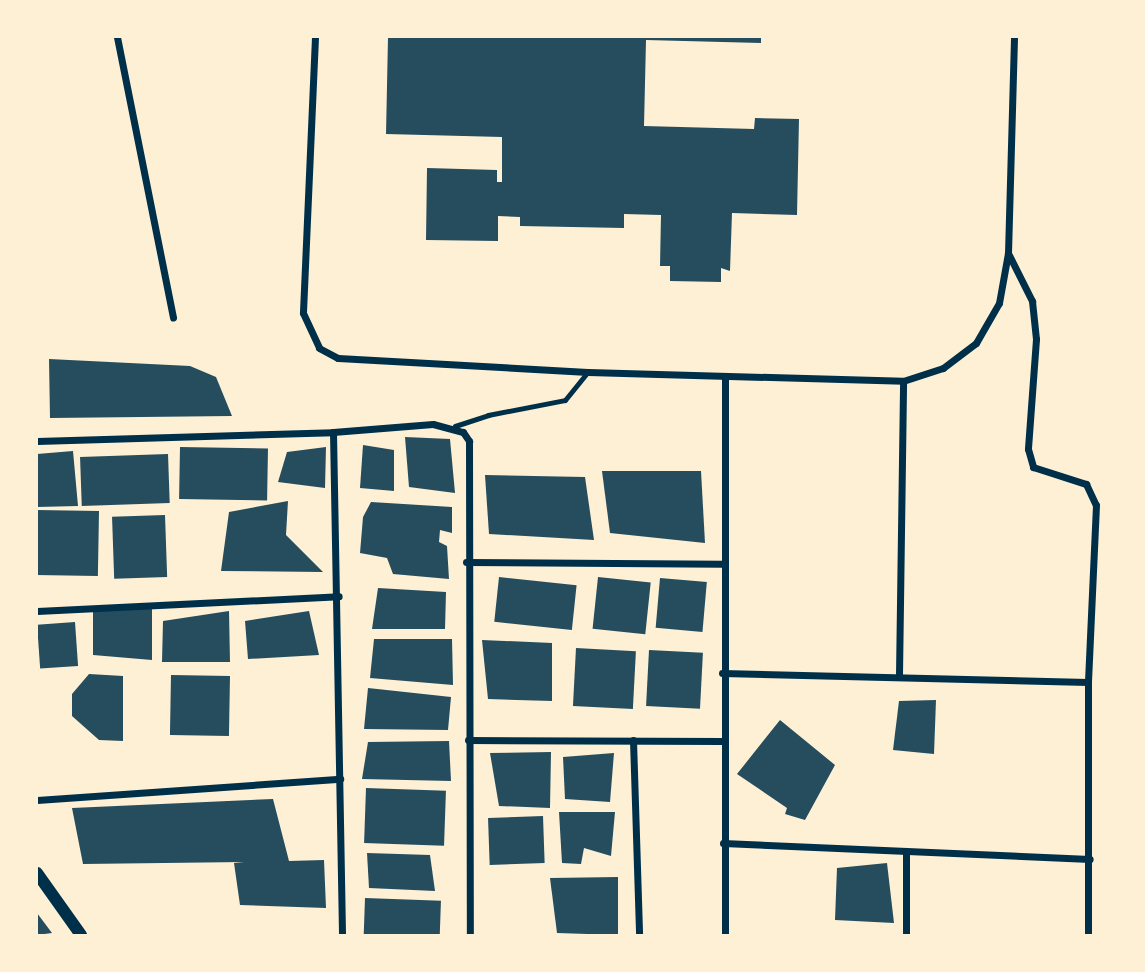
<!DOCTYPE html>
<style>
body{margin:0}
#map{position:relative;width:1145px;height:972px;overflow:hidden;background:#fdf0d5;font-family:Quicksand,sans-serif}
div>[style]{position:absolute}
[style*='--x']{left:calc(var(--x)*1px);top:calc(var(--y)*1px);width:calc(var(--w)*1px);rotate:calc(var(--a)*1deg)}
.building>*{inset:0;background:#264d5e;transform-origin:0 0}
.service>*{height:5px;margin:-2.5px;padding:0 2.5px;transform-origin:2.5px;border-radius:2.5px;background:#003049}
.minor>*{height:7px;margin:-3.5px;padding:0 3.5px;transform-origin:3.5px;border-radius:3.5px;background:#003049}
.tertiary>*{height:12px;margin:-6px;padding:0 6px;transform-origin:6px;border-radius:6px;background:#003049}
span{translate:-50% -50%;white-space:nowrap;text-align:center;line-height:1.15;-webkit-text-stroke:5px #fdf0d5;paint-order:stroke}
.frame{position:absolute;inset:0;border:38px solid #fdf0d5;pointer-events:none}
</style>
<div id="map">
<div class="building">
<i style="clip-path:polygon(388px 37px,761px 37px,761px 43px,646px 40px,644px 126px,754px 129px,755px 118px,799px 119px,797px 215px,732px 213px,730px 271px,721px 268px,721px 282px,670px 281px,670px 266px,660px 266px,661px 215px,624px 214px,624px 228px,520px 226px,520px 217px,498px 216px,498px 241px,426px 240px,427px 168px,497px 170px,497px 182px,502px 182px,502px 137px,386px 134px)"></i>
<i style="clip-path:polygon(49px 359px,190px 366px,216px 377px,232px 416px,50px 418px)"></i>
<i style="clip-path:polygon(405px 437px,450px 439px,455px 493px,409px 487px)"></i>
<i style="clip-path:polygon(363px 445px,394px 450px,394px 491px,360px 488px)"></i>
<i style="left:180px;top:447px;width:88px;height:52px;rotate:1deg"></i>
<i style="clip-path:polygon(326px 447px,325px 488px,278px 482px,287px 452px)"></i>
<i style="clip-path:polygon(73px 451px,78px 506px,37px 507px,37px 454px)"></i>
<i style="left:168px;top:454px;width:49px;height:88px;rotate:88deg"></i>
<i style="clip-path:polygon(602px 471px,701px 471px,705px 543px,610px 533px)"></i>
<i style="clip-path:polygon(485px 475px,585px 477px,594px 540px,489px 534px)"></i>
<i style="clip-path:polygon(288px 501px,286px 535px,323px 572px,221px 571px,229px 512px)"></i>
<i style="clip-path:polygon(371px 502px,452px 507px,452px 533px,440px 530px,439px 542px,447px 546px,449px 579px,393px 574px,387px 558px,360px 553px,363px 517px)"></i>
<i style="left:99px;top:511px;width:65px;height:62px;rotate:91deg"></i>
<i style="left:165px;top:515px;width:62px;height:53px;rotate:88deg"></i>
<i style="left:499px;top:577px;width:78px;height:45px;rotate:6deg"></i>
<i style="left:598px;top:577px;width:53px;height:52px;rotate:6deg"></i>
<i style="left:660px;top:578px;width:47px;height:50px;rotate:5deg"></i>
<i style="clip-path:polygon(378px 588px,446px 592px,445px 629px,372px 629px)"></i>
<i style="clip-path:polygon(152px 606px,152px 660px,93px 655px,93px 609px)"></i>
<i style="clip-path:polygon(229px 611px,230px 662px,162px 662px,163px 621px)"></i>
<i style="clip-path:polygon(309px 611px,319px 655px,248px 659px,245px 621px)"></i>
<i style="left:75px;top:622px;width:44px;height:38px;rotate:86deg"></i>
<i style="clip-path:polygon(374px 639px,452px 639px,453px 685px,370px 678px)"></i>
<i style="clip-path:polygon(482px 640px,552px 643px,552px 701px,488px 699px)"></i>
<i style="left:576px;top:648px;width:60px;height:58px;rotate:3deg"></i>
<i style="left:649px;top:650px;width:54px;height:56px;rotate:3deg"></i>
<i style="clip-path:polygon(89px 674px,123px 676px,123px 741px,99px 740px,72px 716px,72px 694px)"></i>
<i style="left:171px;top:675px;width:59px;height:60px;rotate:1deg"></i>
<i style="clip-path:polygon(368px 688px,451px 697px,448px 730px,364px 729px)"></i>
<i style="clip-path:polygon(936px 700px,934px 754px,893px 750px,899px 701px)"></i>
<i style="clip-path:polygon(780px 720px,835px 765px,805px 820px,785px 814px,787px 808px,737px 774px)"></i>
<i style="clip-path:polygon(449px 741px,451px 781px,362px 779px,368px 742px)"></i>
<i style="clip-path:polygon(551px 752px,550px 808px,499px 806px,490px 753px)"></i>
<i style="clip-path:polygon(614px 753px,610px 802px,565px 799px,563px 757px)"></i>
<i style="left:366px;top:788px;width:80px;height:55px;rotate:2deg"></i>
<i style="clip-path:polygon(273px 799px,289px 861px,324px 860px,326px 908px,240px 905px,234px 863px,244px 862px,83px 864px,72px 808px)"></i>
<i style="clip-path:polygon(559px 812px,615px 812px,611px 856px,584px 848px,581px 864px,562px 863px)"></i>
<i style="left:543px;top:816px;width:47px;height:55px;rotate:88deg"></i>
<i style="clip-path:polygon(367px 853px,430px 855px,435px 891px,369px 888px)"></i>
<i style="clip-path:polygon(887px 863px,894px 923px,835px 920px,837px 868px)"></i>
<i style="clip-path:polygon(618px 877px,618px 935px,557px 933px,550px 878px)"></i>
<i style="left:365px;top:898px;width:76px;height:36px;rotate:2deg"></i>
<i style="clip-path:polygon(37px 913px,52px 933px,37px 935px)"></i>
</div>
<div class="service">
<i style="--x:455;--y:426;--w:35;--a:-18"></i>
<i style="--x:488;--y:415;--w:78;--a:-11"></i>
<i style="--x:565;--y:400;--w:36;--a:-51"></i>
</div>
<div class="minor">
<i style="--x:117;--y:37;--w:286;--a:78.7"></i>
<i style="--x:315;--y:37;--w:276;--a:92.5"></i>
<i style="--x:303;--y:313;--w:38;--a:65"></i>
<i style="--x:319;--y:348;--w:21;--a:28"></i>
<i style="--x:338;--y:358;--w:250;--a:3.2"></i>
<i style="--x:588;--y:372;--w:315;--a:1.6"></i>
<i style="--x:903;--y:381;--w:42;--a:-18"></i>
<i style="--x:943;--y:368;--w:41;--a:-37.1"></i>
<i style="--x:976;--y:343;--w:46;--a:-60.1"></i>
<i style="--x:999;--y:303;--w:51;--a:-79.8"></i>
<i style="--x:1008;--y:253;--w:216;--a:-88.4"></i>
<i style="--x:1008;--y:253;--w:54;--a:63.4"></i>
<i style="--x:1032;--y:301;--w:38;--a:84"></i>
<i style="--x:1036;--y:339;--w:110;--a:94.2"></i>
<i style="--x:1028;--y:449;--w:19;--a:74"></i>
<i style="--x:1033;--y:467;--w:56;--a:17.8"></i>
<i style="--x:1086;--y:484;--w:23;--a:65"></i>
<i style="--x:1096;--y:505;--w:177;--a:92.6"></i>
<i style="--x:1088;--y:682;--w:253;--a:90"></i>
<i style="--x:333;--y:432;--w:503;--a:88.97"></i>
<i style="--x:37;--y:441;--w:296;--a:-1.7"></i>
<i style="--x:333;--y:432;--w:100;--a:-4.6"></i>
<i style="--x:433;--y:424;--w:31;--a:15"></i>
<i style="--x:463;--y:432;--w:11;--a:56"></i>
<i style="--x:469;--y:441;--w:494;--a:89.9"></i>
<i style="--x:466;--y:562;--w:256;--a:0.4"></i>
<i style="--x:37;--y:611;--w:302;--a:-2.8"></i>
<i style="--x:722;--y:673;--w:366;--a:1.4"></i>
<i style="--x:899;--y:675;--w:294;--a:-89.2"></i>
<i style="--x:468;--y:740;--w:254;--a:0.2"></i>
<i style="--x:633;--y:740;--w:195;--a:88.2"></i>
<i style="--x:37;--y:800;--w:304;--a:-4"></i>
<i style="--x:723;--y:843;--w:367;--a:2.5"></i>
<i style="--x:906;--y:852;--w:83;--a:90"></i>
<i style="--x:725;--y:935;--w:559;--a:-90"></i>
</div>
<div class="tertiary">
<i style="--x:37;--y:873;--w:76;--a:54.6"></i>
</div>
<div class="frame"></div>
</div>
